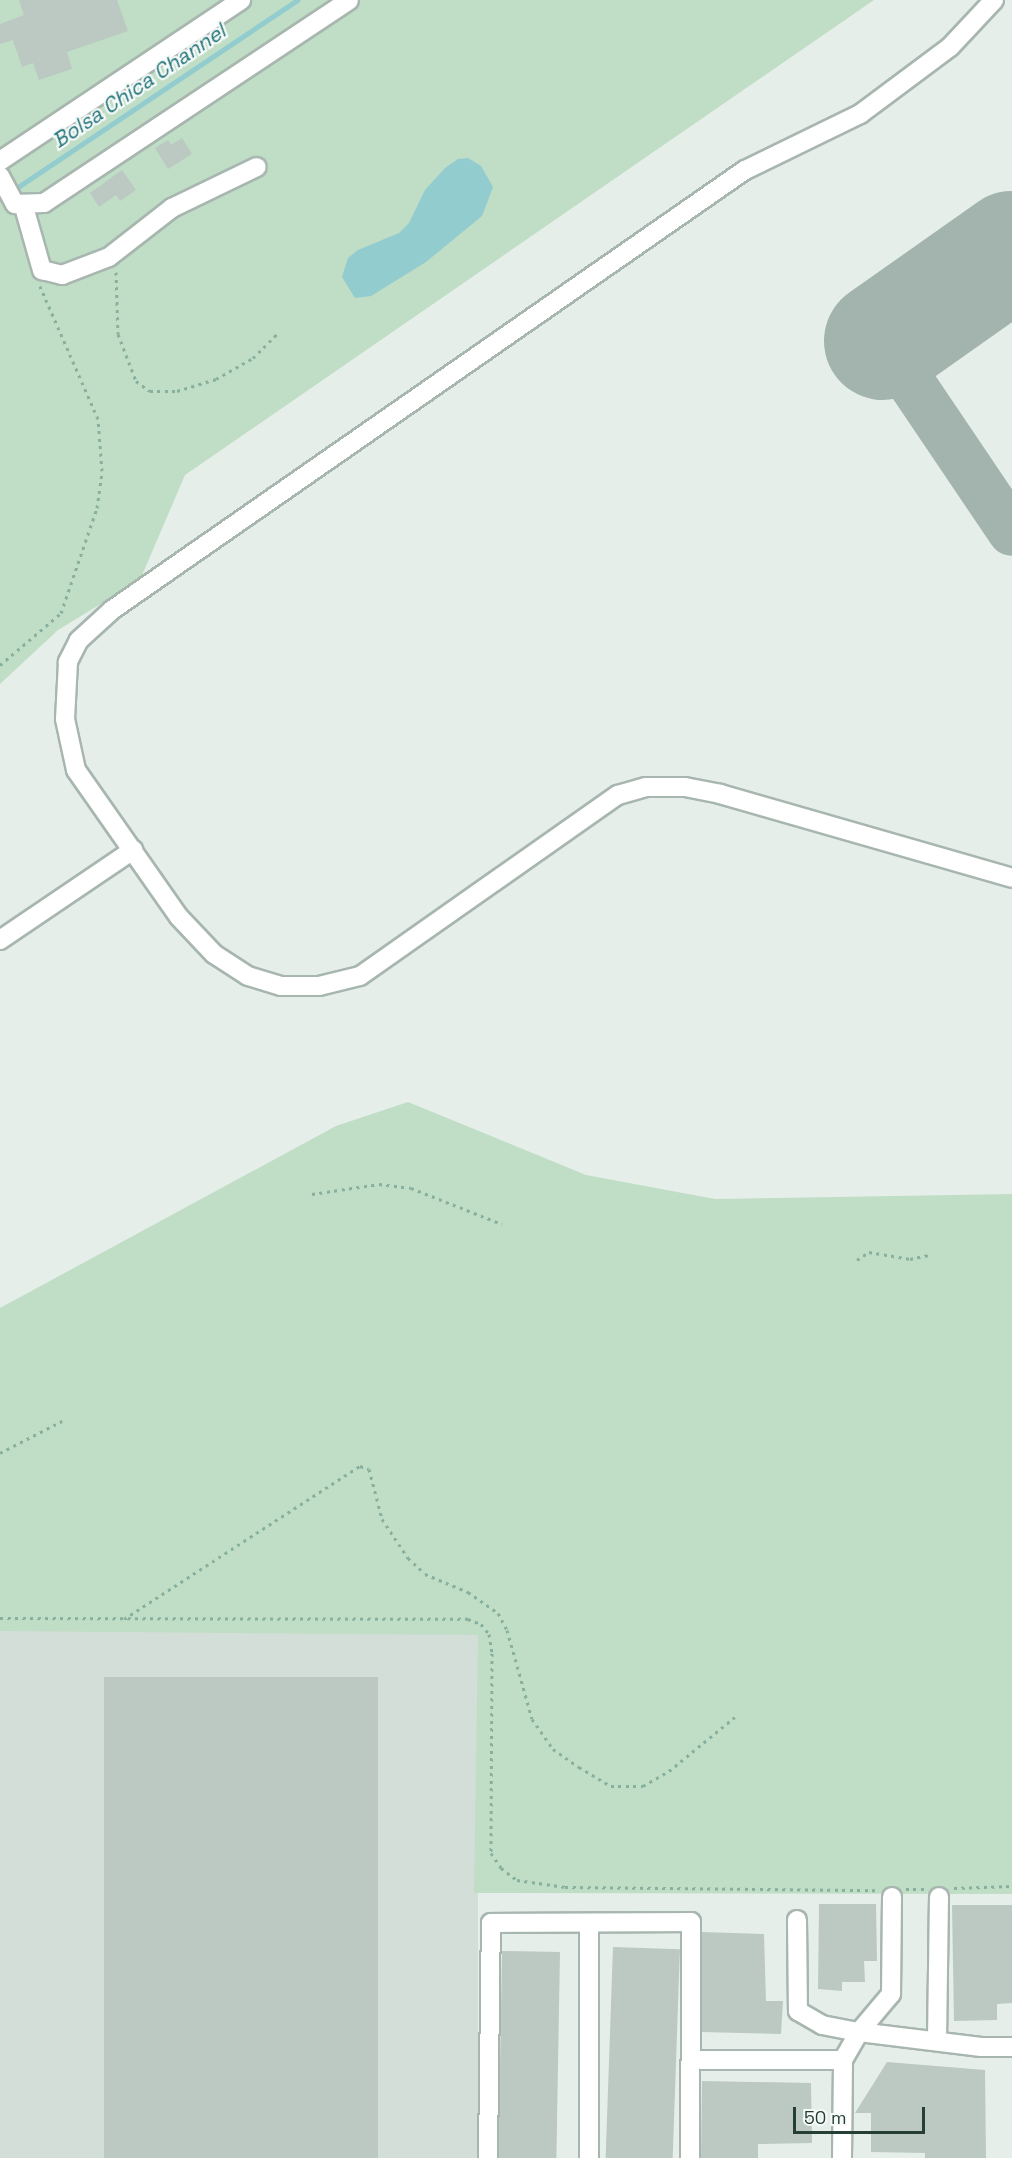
<!DOCTYPE html>
<style>
body{margin:0}
#map{position:relative;width:1012px;height:2158px;overflow:hidden;background:#e6eeea;font-family:"Space Grotesk",sans-serif}
div>[style]{position:absolute}
[style*='--x']{left:calc(var(--x)*1px);top:calc(var(--y)*1px);width:calc(var(--w)*1px);rotate:calc(var(--a)*1deg)}
.built>*{inset:0;background:#d4ded8;transform-origin:0 0}
.green>*{inset:0;background:#c0ddc5}
.water>*{inset:0;background:#92cccf}
.stream>*{height:5px;margin:-2.5px;padding:0 2.5px;transform-origin:2.5px;border-radius:2.5px;background:#92cccf}
.taxiway>*{height:48px;margin:-24px;padding:0 24px;transform-origin:24px;border-radius:24px;background:#a3b4ae}
.runway>*{height:118px;margin:-59px;padding:0 59px;transform-origin:59px;border-radius:59px;background:#a3b4ae}
.building>*{inset:0;background:#bbc9c2;transform-origin:0 0}
.path>*{height:3px;margin-top:-1.5px;transform-origin:0;background:repeating-linear-gradient(90deg,#88b09f 0 3px,transparent 0 7.5px)}
.roads{filter:drop-shadow(2px 0 #a8b6b0) drop-shadow(-2px 0 #a8b6b0) drop-shadow(0 2px #a8b6b0) drop-shadow(0 -2px #a8b6b0)}
.minor>*{height:18px;margin:-9px;padding:0 9px;transform-origin:9px;border-radius:9px;background:#fff}
span{translate:-50% -50%;white-space:nowrap;text-align:center;line-height:1.15;-webkit-text-stroke:4.5px #f6faf8;paint-order:stroke}
.water-label{font-size:21px;color:#227379;font-style:italic}
.scale{position:absolute;left:793px;top:2107px;width:132px;height:27px;box-sizing:border-box;border:3px solid #253f36;border-top:0;padding-left:8px;font-size:18px;line-height:21px;white-space:nowrap;color:#253f36;-webkit-text-stroke:4px #f6faf8;paint-order:stroke}
</style>
<div id="map">
<div class="built">
<i style="left:0;top:1631px;width:478px;height:527px"></i>
</div>
<div class="green">
<i style="clip-path:polygon(0 0,874px 0,185px 475px,140px 580px,58px 630px,0 684px)"></i>
<i style="clip-path:polygon(408px 1102px,586px 1175px,715px 1199px,1012px 1194px,1012px 1894px,474px 1893px,478px 1635px,0 1631px,0 1308px,336px 1126px)"></i>
</div>
<div class="water">
<i style="clip-path:polygon(468px 158px,481px 166px,493px 187px,482px 216px,426px 262px,371px 296px,355px 298px,342px 277px,348px 258px,358px 250px,399px 233px,409px 223px,425px 190px,445px 168px,458px 159px)"></i>
</div>
<div class="stream">
<i style="--x:0;--y:199;--w:358;--a:-33.8"></i>
</div>
<div class="taxiway">
<i style="--x:883;--y:341;--w:230;--a:56"></i>
</div>
<div class="runway">
<i style="--x:883;--y:341;--w:158;--a:-35.2"></i>
</div>
<div class="building">
<i style="clip-path:polygon(19px 0,117px 0,128px 31px,67px 52px,72px 69px,39px 80px,33px 63px,22px 67px,13px 40px,0 44px,0 24px,24px 15px)"></i>
<i style="clip-path:polygon(182px 138px,192px 154px,168px 169px,155px 148px,168px 140px,171px 145px)"></i>
<i style="clip-path:polygon(122px 170px,136px 190px,120px 201px,116px 195px,99px 207px,90px 193px)"></i>
<i style="left:104px;top:1677px;width:274px;height:481px"></i>
<i style="clip-path:polygon(819px 1904px,876px 1904px,877px 1961px,864px 1961px,865px 1982px,842px 1982px,842px 1991px,818px 1989px)"></i>
<i style="clip-path:polygon(952px 1905px,1012px 1905px,1012px 2003px,997px 2004px,997px 2020px,954px 2021px)"></i>
<i style="clip-path:polygon(702px 1932px,764px 1934px,766px 2001px,783px 2001px,781px 2034px,702px 2032px)"></i>
<i style="left:613px;top:1947px;width:67px;height:211px;rotate:2deg"></i>
<i style="left:502px;top:1951px;width:58px;height:207px;rotate:1deg"></i>
<i style="clip-path:polygon(887px 2062px,985px 2070px,986px 2158px,925px 2158px,925px 2153px,871px 2152px,871px 2113px,855px 2113px)"></i>
<i style="clip-path:polygon(702px 2081px,811px 2083px,812px 2143px,758px 2144px,758px 2158px,701px 2158px)"></i>
</div>
<div class="path">
<i style="--x:116;--y:272;--w:62;--a:88.2"></i>
<i style="--x:118;--y:334;--w:50;--a:69"></i>
<i style="--x:136;--y:381;--w:17;--a:36"></i>
<i style="--x:150;--y:391;--w:27;--a:0"></i>
<i style="--x:177;--y:391;--w:41;--a:-17.1"></i>
<i style="--x:216;--y:379;--w:43;--a:-29.6"></i>
<i style="--x:253;--y:358;--w:35;--a:-45"></i>
<i style="--x:0;--y:665;--w:80;--a:-40.4"></i>
<i style="--x:61;--y:613;--w:111;--a:-71.1"></i>
<i style="--x:97;--y:508;--w:37;--a:-82"></i>
<i style="--x:102;--y:471;--w:52;--a:-94.4"></i>
<i style="--x:98;--y:419;--w:145;--a:-113.6"></i>
<i style="--x:312;--y:1194;--w:68;--a:-8.5"></i>
<i style="--x:379;--y:1184;--w:32;--a:7"></i>
<i style="--x:411;--y:1188;--w:98;--a:21.6"></i>
<i style="--x:857;--y:1260;--w:14;--a:-34"></i>
<i style="--x:869;--y:1252;--w:42;--a:9.7"></i>
<i style="--x:910;--y:1259;--w:19;--a:-12"></i>
<i style="--x:0;--y:1453;--w:70;--a:-27.3"></i>
<i style="--x:0;--y:1618;--w:468;--a:0.1"></i>
<i style="--x:468;--y:1619;--w:14;--a:21"></i>
<i style="--x:481;--y:1624;--w:13;--a:51"></i>
<i style="--x:489;--y:1634;--w:19;--a:81"></i>
<i style="--x:492;--y:1653;--w:200;--a:90.3"></i>
<i style="--x:491;--y:1853;--w:18;--a:56"></i>
<i style="--x:501;--y:1868;--w:20;--a:37"></i>
<i style="--x:517;--y:1880;--w:49;--a:8.3"></i>
<i style="--x:565;--y:1887;--w:311;--a:0.6"></i>
<i style="--x:124;--y:1619;--w:281;--a:-33"></i>
<i style="--x:360;--y:1466;--w:9;--a:18"></i>
<i style="--x:369;--y:1469;--w:52;--a:75.4"></i>
<i style="--x:382;--y:1519;--w:47;--a:56.3"></i>
<i style="--x:408;--y:1558;--w:23;--a:43"></i>
<i style="--x:425;--y:1574;--w:47;--a:22.7"></i>
<i style="--x:468;--y:1592;--w:37;--a:35"></i>
<i style="--x:498;--y:1613;--w:19;--a:62"></i>
<i style="--x:507;--y:1630;--w:92;--a:74.3"></i>
<i style="--x:532;--y:1719;--w:37;--a:55"></i>
<i style="--x:553;--y:1749;--w:32;--a:35"></i>
<i style="--x:579;--y:1767;--w:37;--a:31"></i>
<i style="--x:611;--y:1786;--w:32;--a:0"></i>
<i style="--x:643;--y:1786;--w:30;--a:-30"></i>
<i style="--x:669;--y:1771;--w:85;--a:-39.3"></i>
<i style="--x:954;--y:1888;--w:58;--a:-2"></i>
<i style="--x:906;--y:1889;--w:18;--a:0"></i>
</div>
<div class="roads">
<div class="minor">
<i style="--x:994;--y:0;--w:64;--a:133.1"></i>
<i style="--x:950;--y:47;--w:112;--a:143.3"></i>
<i style="--x:860;--y:114;--w:128;--a:154"></i>
<i style="--x:745;--y:170;--w:771;--a:145.2"></i>
<i style="--x:112;--y:610;--w:45;--a:137.7"></i>
<i style="--x:79;--y:640;--w:25;--a:117"></i>
<i style="--x:68;--y:662;--w:57;--a:93"></i>
<i style="--x:65;--y:719;--w:52;--a:77.8"></i>
<i style="--x:76;--y:770;--w:179;--a:55"></i>
<i style="--x:179;--y:917;--w:51;--a:46.6"></i>
<i style="--x:214;--y:954;--w:40;--a:32.9"></i>
<i style="--x:248;--y:976;--w:34;--a:17"></i>
<i style="--x:281;--y:986;--w:38;--a:0"></i>
<i style="--x:319;--y:986;--w:42;--a:-13.7"></i>
<i style="--x:360;--y:976;--w:315;--a:-35.1"></i>
<i style="--x:618;--y:795;--w:29;--a:-16"></i>
<i style="--x:646;--y:787;--w:39;--a:0"></i>
<i style="--x:685;--y:787;--w:36;--a:11"></i>
<i style="--x:720;--y:794;--w:304;--a:16"></i>
<i style="--x:0;--y:161;--w:290;--a:-33.7"></i>
<i style="--x:0;--y:176;--w:32;--a:62"></i>
<i style="--x:15;--y:204;--w:29;--a:-2"></i>
<i style="--x:44;--y:203;--w:366;--a:-33.6"></i>
<i style="--x:24;--y:207;--w:66;--a:74.1"></i>
<i style="--x:42;--y:270;--w:21;--a:14"></i>
<i style="--x:62;--y:275;--w:50;--a:-21"></i>
<i style="--x:109;--y:257;--w:80;--a:-37.9"></i>
<i style="--x:172;--y:208;--w:94;--a:-25.8"></i>
<i style="--x:0;--y:940;--w:161;--a:-34.1"></i>
<i style="--x:797;--y:1920;--w:91;--a:89.4"></i>
<i style="--x:798;--y:2011;--w:28;--a:30"></i>
<i style="--x:822;--y:2025;--w:38;--a:11"></i>
<i style="--x:859;--y:2032;--w:123;--a:7"></i>
<i style="--x:981;--y:2047;--w:31;--a:0"></i>
<i style="--x:937;--y:2040;--w:143;--a:-89.2"></i>
<i style="--x:701;--y:2060;--w:142;--a:0"></i>
<i style="--x:488;--y:2158;--w:235;--a:-89.3"></i>
<i style="--x:491;--y:1923;--w:200;--a:-0.3"></i>
<i style="--x:691;--y:1922;--w:236;--a:90.2"></i>
<i style="--x:589;--y:2158;--w:235;--a:-90"></i>
<i style="--x:842;--y:2158;--w:98;--a:-89.4"></i>
<i style="--x:843;--y:2060;--w:32;--a:-60"></i>
<i style="--x:859;--y:2032;--w:50;--a:-49.9"></i>
<i style="--x:891;--y:1994;--w:97;--a:-89.4"></i>
</div>
</div>
<div class="water-label">
<span style="left:139px;top:86px;rotate:-34deg">Bolsa Chica Channel</span>
</div>
<div class="scale">50 m</div>
</div>
